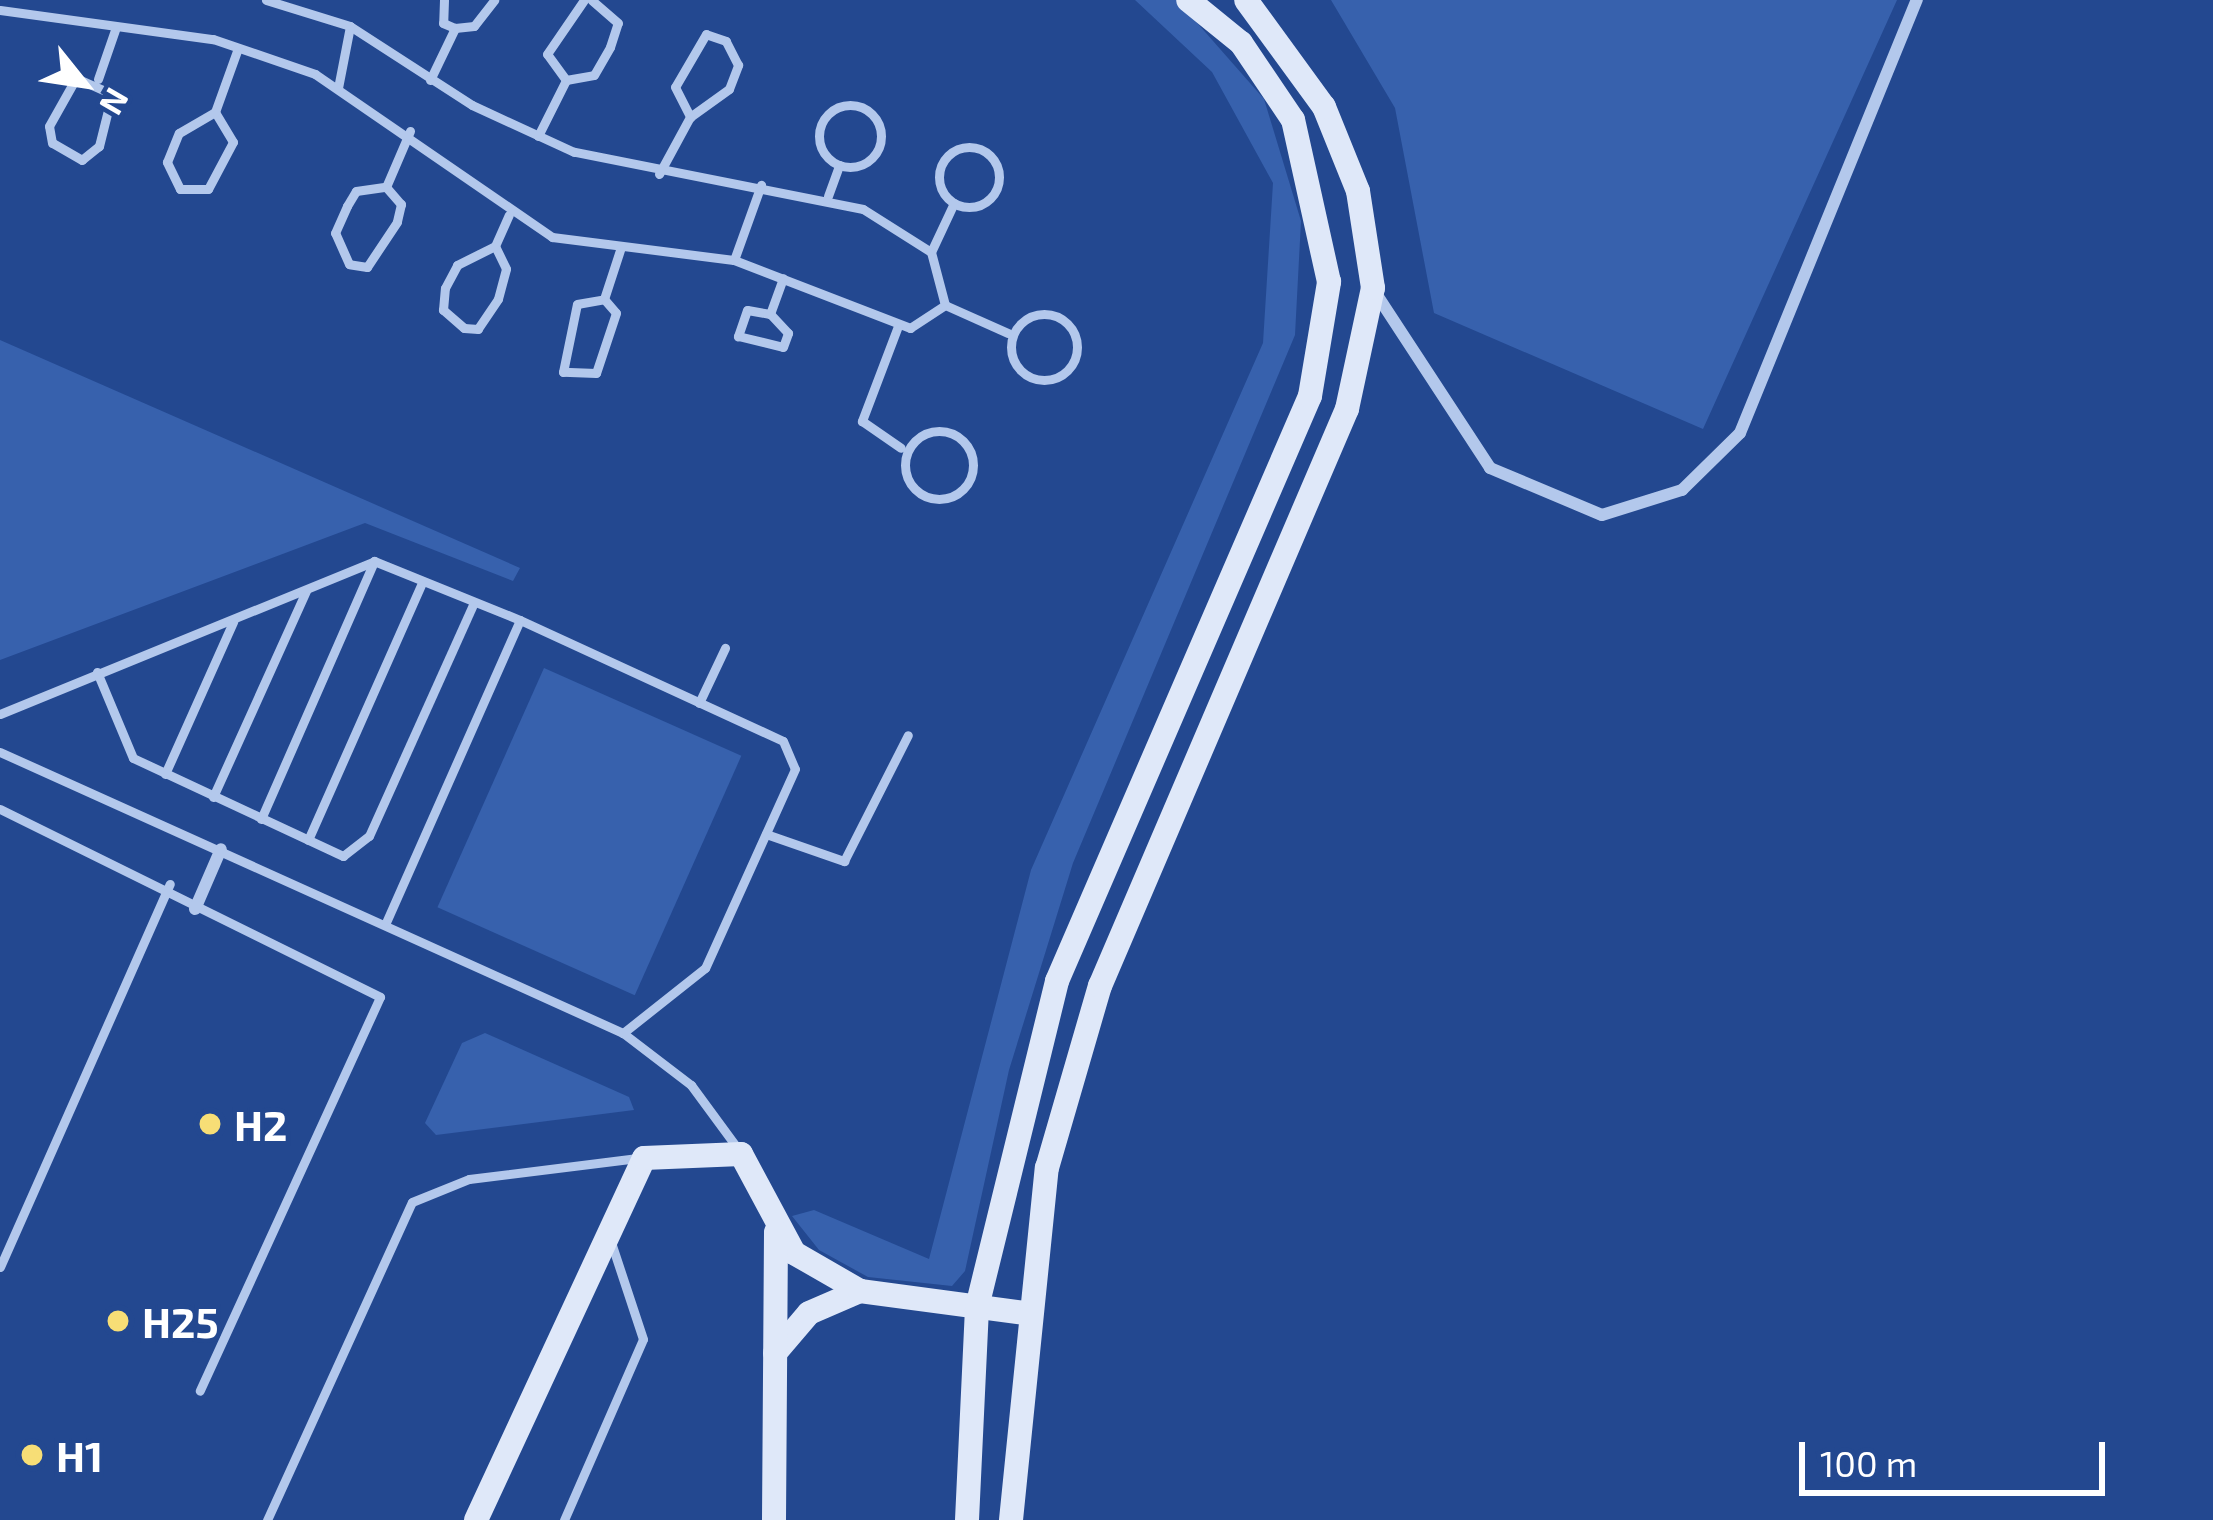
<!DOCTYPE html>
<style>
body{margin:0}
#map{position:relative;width:2213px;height:1520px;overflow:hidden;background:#234890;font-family:"Exo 2",sans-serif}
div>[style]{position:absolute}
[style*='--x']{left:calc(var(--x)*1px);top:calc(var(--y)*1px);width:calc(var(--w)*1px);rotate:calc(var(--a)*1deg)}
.green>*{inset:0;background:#3761ad;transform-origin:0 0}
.lane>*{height:9px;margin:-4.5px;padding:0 4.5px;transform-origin:4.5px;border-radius:4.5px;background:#b3c8ec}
.lane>.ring{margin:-4.5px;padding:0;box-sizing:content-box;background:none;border:9px solid #b3c8ec;border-radius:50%}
.street>*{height:12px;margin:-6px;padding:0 6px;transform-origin:6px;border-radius:6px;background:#b3c8ec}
.secondary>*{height:24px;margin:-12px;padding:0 12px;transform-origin:12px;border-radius:12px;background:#dfe8f9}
.dots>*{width:33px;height:33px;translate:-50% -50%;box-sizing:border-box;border:6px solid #234890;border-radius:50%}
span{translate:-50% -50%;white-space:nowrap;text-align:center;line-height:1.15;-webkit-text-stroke:9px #234890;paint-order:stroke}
.poi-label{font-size:42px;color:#fff;font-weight:700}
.left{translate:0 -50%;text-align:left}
.north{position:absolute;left:24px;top:24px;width:120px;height:120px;-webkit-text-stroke:9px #234890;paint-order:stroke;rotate:120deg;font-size:33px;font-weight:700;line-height:48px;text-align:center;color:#fff}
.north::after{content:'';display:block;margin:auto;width:42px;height:54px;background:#fff;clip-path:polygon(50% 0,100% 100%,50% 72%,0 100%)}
.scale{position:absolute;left:1799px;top:1442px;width:306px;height:54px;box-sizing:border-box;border:6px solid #fff;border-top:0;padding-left:15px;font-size:36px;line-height:42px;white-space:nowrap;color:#fff;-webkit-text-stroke:9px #234890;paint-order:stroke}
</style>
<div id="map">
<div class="green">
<i style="clip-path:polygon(1135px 0,1177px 0,1264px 99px,1301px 221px,1295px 335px,1073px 863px,1009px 1070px,965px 1271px,952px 1286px,868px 1277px,819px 1250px,792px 1216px,814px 1210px,929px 1259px,1031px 870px,1263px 343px,1273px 183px,1212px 72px)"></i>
<i style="clip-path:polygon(1331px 0,1897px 0,1703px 429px,1434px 313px,1395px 108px)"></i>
<i style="clip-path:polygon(0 340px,520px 568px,513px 581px,365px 523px,0 660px)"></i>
<i style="left:544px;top:668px;width:216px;height:262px;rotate:24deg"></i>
<i style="clip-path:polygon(485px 1033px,629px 1097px,634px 1110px,436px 1135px,425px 1123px,462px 1043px)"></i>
</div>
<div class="lane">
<i style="--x:444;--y:0;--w:23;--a:92"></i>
<i style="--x:443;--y:23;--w:13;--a:23"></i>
<i style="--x:455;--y:28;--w:19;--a:-6"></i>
<i style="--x:474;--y:26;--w:33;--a:-52"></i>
<i style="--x:0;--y:10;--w:215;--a:7.8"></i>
<i style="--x:213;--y:39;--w:108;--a:18.9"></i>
<i style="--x:315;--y:74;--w:288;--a:34.5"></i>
<i style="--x:552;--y:237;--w:183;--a:7.2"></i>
<i style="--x:734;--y:260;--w:189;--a:21.1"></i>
<i style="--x:910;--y:328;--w:42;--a:-33.3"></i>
<i style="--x:945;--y:305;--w:55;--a:-104.8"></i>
<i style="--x:931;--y:252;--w:80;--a:-147.7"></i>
<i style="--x:863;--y:209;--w:295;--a:-168.8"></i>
<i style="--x:574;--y:152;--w:112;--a:-155.3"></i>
<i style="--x:472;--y:105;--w:145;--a:-147.1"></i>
<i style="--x:350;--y:26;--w:88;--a:-162.8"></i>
<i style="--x:76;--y:78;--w:39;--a:24"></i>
<i style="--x:112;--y:94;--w:54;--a:104"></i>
<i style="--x:99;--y:146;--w:22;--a:141"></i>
<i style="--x:82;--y:160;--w:34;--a:-150"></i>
<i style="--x:52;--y:143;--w:17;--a:-100"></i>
<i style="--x:49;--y:126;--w:55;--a:-60.6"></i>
<i style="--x:98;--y:79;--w:55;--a:-70.9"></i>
<i style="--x:430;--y:80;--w:58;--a:-64.3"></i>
<i style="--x:566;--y:80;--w:28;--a:-10"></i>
<i style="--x:594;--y:75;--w:32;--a:-60"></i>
<i style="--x:610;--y:47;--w:25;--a:-72"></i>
<i style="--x:618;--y:23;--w:35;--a:-139"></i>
<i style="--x:566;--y:80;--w:32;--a:-126"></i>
<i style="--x:547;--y:54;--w:65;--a:-55.6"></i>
<i style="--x:338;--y:88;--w:63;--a:-79"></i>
<i class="ring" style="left:819px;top:105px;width:53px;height:53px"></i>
<i style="--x:215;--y:112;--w:35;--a:59"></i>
<i style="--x:233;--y:142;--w:53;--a:118"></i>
<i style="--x:208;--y:189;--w:28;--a:180"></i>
<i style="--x:180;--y:189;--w:30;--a:-116"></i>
<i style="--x:167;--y:162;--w:31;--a:-68"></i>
<i style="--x:179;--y:133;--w:42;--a:-30.3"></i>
<i style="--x:215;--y:112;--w:68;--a:-70.2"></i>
<i style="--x:538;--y:136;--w:63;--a:-63.4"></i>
<i class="ring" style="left:939px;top:147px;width:51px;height:51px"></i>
<i style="--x:659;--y:174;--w:65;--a:-61.5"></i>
<i style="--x:690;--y:117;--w:48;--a:-35.7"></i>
<i style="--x:729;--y:89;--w:26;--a:-69"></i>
<i style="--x:738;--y:65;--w:27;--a:-117"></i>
<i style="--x:726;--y:41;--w:21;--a:-161"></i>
<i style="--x:706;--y:34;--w:61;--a:120.3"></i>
<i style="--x:675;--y:87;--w:34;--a:63"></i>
<i style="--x:386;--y:187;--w:23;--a:49"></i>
<i style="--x:401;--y:204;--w:18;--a:103"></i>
<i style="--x:397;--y:222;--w:54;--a:123.7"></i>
<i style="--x:367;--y:267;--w:18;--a:-171"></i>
<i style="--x:349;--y:264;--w:34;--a:-114"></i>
<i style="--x:335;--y:233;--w:30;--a:-66"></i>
<i style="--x:347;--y:206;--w:17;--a:-59"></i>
<i style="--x:356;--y:191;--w:30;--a:-8"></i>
<i style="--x:386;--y:187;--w:61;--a:-66.8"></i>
<i style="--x:828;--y:196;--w:33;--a:-70"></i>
<i style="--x:495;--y:246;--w:25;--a:64"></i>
<i style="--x:506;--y:269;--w:31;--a:105"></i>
<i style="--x:498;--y:299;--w:36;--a:124"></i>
<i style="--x:478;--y:329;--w:14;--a:-176"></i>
<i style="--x:464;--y:328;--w:28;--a:-139"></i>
<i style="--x:443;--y:310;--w:22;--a:-85"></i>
<i style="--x:445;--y:288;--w:26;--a:-62"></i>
<i style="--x:457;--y:265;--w:42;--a:-26.6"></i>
<i style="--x:495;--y:246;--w:34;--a:-66"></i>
<i style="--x:931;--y:252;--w:54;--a:-64.9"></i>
<i style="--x:734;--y:260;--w:80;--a:-70.2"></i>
<i style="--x:604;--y:299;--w:18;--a:49"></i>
<i style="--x:616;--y:313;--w:63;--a:108.4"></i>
<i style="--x:596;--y:373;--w:33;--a:-178"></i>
<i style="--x:563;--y:372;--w:69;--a:-78.4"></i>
<i style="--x:577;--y:304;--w:27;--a:-10"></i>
<i style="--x:604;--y:299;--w:55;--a:-71.9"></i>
<i style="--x:945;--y:305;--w:69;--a:24"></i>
<i class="ring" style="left:1011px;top:314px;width:57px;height:57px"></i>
<i style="--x:770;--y:314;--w:23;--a:-170"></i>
<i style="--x:747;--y:310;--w:28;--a:109"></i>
<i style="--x:738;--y:336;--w:46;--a:13.7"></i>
<i style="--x:783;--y:347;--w:15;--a:-70"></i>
<i style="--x:788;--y:333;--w:26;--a:-133"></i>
<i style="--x:770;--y:314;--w:38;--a:-70"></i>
<i style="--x:898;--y:326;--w:102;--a:110.8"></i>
<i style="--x:862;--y:421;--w:47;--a:34.7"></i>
<i class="ring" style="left:905px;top:431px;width:59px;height:59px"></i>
<i style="--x:520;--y:620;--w:289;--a:24.7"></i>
<i style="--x:783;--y:741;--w:30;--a:67"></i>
<i style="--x:795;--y:769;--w:218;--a:114.3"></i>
<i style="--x:705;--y:968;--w:105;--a:141.6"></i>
<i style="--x:97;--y:672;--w:93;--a:67.3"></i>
<i style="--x:133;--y:758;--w:232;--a:25"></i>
<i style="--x:343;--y:856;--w:33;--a:-38"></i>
<i style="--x:369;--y:836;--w:256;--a:-65.8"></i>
<i style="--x:699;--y:703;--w:61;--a:-64.7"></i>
<i style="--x:0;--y:714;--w:404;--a:-22.2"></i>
<i style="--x:374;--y:561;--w:157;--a:22"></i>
<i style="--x:520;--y:620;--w:330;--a:113.9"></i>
<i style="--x:0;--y:752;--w:683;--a:24.28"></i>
<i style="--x:623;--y:1033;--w:86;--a:37.4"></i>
<i style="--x:691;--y:1085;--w:79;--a:53.7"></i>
<i style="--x:165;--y:774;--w:167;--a:-65.9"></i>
<i style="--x:213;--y:797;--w:226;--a:-65.7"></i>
<i style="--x:0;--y:809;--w:424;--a:26.3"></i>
<i style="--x:380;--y:997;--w:433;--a:114.6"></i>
<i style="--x:261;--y:819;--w:282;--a:-66.3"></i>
<i style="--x:766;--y:834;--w:83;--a:19.1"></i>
<i style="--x:844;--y:861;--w:141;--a:-63.1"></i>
<i style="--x:308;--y:840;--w:283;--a:-66.1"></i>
<i style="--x:0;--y:1267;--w:419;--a:-66.1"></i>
<i style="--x:267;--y:1520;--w:349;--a:-65.5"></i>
<i style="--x:412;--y:1202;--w:61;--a:-22"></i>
<i style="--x:469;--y:1179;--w:170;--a:-7.1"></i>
<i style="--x:564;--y:1520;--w:197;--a:-66.4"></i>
<i style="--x:643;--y:1339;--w:102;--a:-108.3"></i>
</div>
<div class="street">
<i style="--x:1373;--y:289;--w:214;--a:56.8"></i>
<i style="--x:1490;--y:468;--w:121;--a:22.8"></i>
<i style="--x:1602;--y:515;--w:84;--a:-17.4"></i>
<i style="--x:1682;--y:490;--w:81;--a:-44.5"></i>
<i style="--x:1740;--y:433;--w:468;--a:-67.8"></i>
<i style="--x:195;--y:909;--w:65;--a:-66.6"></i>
</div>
<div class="secondary">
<i style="--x:775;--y:1353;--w:52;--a:-49.6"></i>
<i style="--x:809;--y:1313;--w:56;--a:-23.3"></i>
<i style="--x:476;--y:1520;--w:399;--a:-65.1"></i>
<i style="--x:644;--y:1158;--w:97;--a:-2.4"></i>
<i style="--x:741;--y:1154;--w:112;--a:61.8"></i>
<i style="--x:794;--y:1253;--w:76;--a:29.9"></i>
<i style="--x:860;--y:1291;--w:166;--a:7.6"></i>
<i style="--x:774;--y:1520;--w:288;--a:-89.6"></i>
<i style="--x:967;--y:1520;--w:213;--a:-87.3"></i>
<i style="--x:977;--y:1307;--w:336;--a:-76.2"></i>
<i style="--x:1057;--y:981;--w:637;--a:-66.61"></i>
<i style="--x:1310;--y:396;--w:116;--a:-80.5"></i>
<i style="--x:1329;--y:282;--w:166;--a:-102.5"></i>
<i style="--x:1293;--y:120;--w:93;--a:-124"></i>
<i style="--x:1241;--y:43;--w:68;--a:-140.9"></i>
<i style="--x:1011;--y:1520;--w:354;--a:-84.2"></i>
<i style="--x:1047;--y:1168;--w:190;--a:-73.8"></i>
<i style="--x:1100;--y:986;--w:628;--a:-66.83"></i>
<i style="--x:1347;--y:409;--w:124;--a:-77.9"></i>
<i style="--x:1373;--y:288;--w:98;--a:-98.8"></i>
<i style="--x:1358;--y:191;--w:91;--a:-112"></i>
<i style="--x:1324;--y:107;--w:132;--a:-126.1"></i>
</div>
<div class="dots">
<i style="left:210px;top:1124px;background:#f7de76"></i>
<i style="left:118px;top:1321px;background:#f7de76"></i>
<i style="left:32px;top:1455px;background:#f7de76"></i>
</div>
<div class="poi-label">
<span class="left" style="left:234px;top:1124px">H2</span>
<span class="left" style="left:142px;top:1321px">H25</span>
<span class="left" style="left:56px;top:1455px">H1</span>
</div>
<div class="north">N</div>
<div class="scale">100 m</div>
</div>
